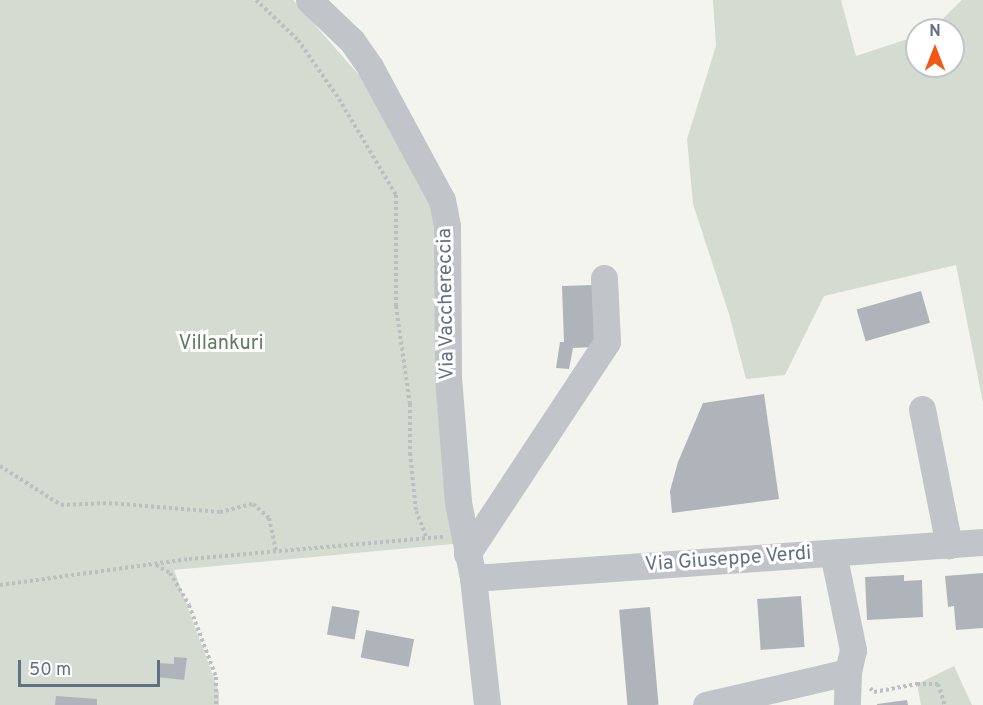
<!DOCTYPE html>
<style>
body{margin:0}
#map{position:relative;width:983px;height:705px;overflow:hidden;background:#f4f4ef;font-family:Overpass,sans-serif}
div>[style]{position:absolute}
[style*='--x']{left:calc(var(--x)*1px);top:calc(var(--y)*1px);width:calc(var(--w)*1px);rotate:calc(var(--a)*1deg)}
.green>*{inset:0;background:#d4dbd0}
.building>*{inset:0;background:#aeb4ba;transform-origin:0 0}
.path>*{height:4px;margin-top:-2px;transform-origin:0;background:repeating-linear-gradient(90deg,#bdbec1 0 3px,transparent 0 6px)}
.minor>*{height:27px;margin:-13.5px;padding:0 13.5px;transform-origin:13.5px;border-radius:13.5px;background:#c1c4c8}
span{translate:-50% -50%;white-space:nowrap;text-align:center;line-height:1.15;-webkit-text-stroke:6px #fff;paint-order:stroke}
.street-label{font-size:20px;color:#617183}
.park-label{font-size:20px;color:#637960}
.north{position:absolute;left:905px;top:18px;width:60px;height:60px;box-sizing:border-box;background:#fff;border:2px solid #c0c6cd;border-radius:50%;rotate:0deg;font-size:16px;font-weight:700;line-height:24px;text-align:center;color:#617183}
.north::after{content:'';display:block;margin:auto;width:21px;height:27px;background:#ef5915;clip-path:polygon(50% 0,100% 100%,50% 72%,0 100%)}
.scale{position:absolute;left:18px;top:660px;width:142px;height:27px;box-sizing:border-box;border:3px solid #617183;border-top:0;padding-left:8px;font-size:18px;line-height:21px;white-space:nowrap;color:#617183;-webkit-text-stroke:4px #fff;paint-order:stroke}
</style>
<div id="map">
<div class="green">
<i style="clip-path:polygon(0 0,293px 0,380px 99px,434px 204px,453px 544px,174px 570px,219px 692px,219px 705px,0 705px)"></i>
<i style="clip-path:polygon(713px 0,841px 0,856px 56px,917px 36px,917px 66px,953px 66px,953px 30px,931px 30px,962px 0,983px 0,983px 403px,956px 265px,824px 296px,785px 375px,746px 379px,729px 314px,693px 204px,687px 139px,716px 46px)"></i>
<i style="clip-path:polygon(954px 666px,972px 705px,921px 705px,917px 684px)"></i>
</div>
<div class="building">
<i style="clip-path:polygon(593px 285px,595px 347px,573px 348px,569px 369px,556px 368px,560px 342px,564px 342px,562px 286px)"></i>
<i style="left:921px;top:291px;width:33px;height:67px;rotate:74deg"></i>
<i style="clip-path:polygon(764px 394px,779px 499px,672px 513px,670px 491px,678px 462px,703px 403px)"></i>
<i style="clip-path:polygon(983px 573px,983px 628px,956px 630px,954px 606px,948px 607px,945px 576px)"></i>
<i style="clip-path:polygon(904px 575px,904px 581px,922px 580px,923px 617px,867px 620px,865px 577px)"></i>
<i style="left:801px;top:596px;width:51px;height:44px;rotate:86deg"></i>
<i style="left:332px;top:606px;width:28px;height:29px;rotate:10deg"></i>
<i style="left:650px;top:607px;width:98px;height:31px;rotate:85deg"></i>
<i style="left:366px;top:630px;width:49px;height:28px;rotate:11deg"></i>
<i style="clip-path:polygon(174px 657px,187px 658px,184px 680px,157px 677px,159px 663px,174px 664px)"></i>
<i style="clip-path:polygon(56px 696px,97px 699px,97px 705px,55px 705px)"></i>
<i style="clip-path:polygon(907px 700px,908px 705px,877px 705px,877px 704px)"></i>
</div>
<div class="path">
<i style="--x:256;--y:0;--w:58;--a:43.6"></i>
<i style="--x:298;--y:40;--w:72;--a:55.2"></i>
<i style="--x:339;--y:99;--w:112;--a:59.3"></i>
<i style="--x:396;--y:195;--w:111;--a:90"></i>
<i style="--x:396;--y:306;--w:99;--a:81.9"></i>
<i style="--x:410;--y:404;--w:49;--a:90"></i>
<i style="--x:410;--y:453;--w:58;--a:84.1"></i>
<i style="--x:416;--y:511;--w:29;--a:68"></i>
<i style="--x:0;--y:466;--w:72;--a:32.6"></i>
<i style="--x:61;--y:505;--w:48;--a:-2.4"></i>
<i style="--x:109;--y:503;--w:111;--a:4.6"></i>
<i style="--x:220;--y:512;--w:34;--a:-14"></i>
<i style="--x:253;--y:504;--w:21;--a:41"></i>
<i style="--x:269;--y:518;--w:34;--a:78"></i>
<i style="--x:156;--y:565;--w:16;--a:30"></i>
<i style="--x:170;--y:573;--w:37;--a:59"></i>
<i style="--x:189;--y:605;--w:77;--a:69.4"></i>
<i style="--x:216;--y:677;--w:28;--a:90"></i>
<i style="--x:0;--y:585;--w:191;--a:-7.8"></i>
<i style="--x:189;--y:559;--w:255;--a:-5"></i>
<i style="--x:870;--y:688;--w:6;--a:45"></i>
<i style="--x:874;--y:692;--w:44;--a:-10.5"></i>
<i style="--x:917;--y:684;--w:21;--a:0"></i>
<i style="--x:938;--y:684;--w:22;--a:72"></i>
</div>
<div class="minor">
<i style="--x:309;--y:0;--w:59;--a:43.6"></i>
<i style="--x:352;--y:41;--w:32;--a:55"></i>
<i style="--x:370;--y:67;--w:151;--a:61.6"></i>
<i style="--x:442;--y:200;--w:26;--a:79"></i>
<i style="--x:447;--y:226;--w:151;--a:89.6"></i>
<i style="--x:448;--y:377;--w:125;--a:85.4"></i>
<i style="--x:458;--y:502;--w:77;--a:78.8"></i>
<i style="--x:473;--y:578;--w:128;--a:83.7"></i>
<i style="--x:922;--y:409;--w:139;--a:78.8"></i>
<i style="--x:833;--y:553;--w:99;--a:78.3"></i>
<i style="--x:853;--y:650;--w:23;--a:103"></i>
<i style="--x:848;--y:672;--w:33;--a:92"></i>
<i style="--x:467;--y:554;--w:254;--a:-56.6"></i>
<i style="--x:607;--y:342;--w:64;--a:-92.7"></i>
<i style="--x:473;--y:578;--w:511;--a:-4.04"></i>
<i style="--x:706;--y:705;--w:146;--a:-13.1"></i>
</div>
<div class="street-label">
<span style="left:447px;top:304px;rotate:-91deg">Via Vacchereccia</span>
<span style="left:728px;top:560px;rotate:-4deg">Via Giuseppe Verdi</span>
</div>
<div class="park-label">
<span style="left:221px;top:344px">Villankuri</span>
</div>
<div class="north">N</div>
<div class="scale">50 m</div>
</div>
